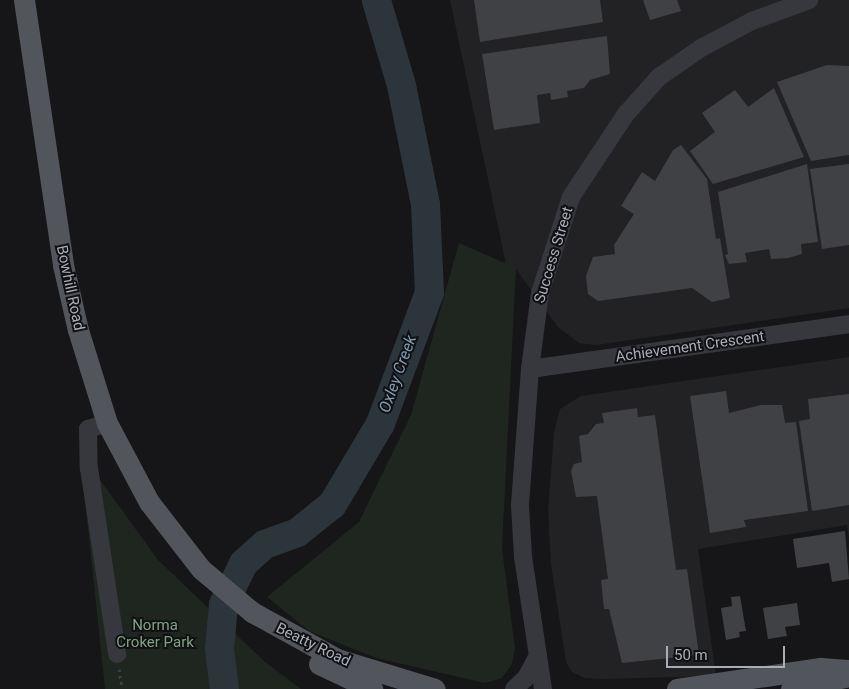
<!DOCTYPE html>
<style>
body{margin:0}
#map{position:relative;width:849px;height:689px;overflow:hidden;background:#161618;font-family:Roboto,sans-serif}
div>[style]{position:absolute}
[style*='--x']{left:calc(var(--x)*1px);top:calc(var(--y)*1px);width:calc(var(--w)*1px);rotate:calc(var(--a)*1deg)}
.built>*{inset:0;background:#222225}
.green>*{inset:0;background:#1e261f}
.river>*{height:29px;margin:-14.5px;padding:0 14.5px;transform-origin:14.5px;border-radius:14.5px;background:#2c353c}
.building>*{inset:0;background:#404145}
.path>*{height:3px;margin-top:-1.5px;transform-origin:0;background:repeating-linear-gradient(90deg,#3d3f44 0 2.5px,transparent 0 6.5px)}
.minor>*{height:18px;margin:-9px;padding:0 9px;transform-origin:9px;border-radius:9px;background:#37383d}
.major>*{height:21px;margin:-10.5px;padding:0 10.5px;transform-origin:10.5px;border-radius:10.5px;background:#53555c}
span{translate:-50% -50%;white-space:nowrap;text-align:center;line-height:1.15;-webkit-text-stroke:4px #111113;paint-order:stroke}
.street-label{font-size:15px;color:#a8adb8}
.park-label{font-size:15px;color:#7fa381}
.water-label{font-size:16px;color:#7f9bb3;font-style:italic}
.scale{position:absolute;left:666px;top:646px;width:119px;height:22px;box-sizing:border-box;border:2px solid #a8adb8;border-top:0;padding-left:6px;font-size:15px;line-height:18px;white-space:nowrap;color:#a8adb8;-webkit-text-stroke:4px #111113;paint-order:stroke}
</style>
<div id="map">
<div class="built">
<i style="clip-path:polygon(450px 0,849px 0,849px 308px,596px 345px,579px 343px,558px 327px,516px 269px,506px 264px)"></i>
<i style="clip-path:polygon(849px 357px,849px 538px,847px 525px,698px 549px,716px 676px,600px 679px,585px 678px,572px 672px,566px 662px,551px 564px,548px 510px,554px 432px,560px 409px,581px 396px)"></i>
</div>
<div class="green">
<i style="clip-path:polygon(459px 243px,516px 268px,502px 549px,515px 648px,512px 664px,502px 678px,485px 683px,376px 658px,309px 631px,267px 597px,359px 522px,411px 415px)"></i>
<i style="clip-path:polygon(80px 452px,158px 560px,265px 662px,301px 689px,105px 689px)"></i>
</div>
<div class="river">
<i style="--x:224;--y:689;--w:40;--a:-97.1"></i>
<i style="--x:219;--y:649;--w:45;--a:-84.9"></i>
<i style="--x:223;--y:604;--w:46;--a:-64"></i>
<i style="--x:243;--y:563;--w:28;--a:-42"></i>
<i style="--x:264;--y:544;--w:35;--a:-20"></i>
<i style="--x:297;--y:532;--w:45;--a:-38.7"></i>
<i style="--x:332;--y:504;--w:94;--a:-59.3"></i>
<i style="--x:380;--y:423;--w:140;--a:-69.5"></i>
<i style="--x:429;--y:292;--w:88;--a:-92.6"></i>
<i style="--x:425;--y:204;--w:121;--a:-101.4"></i>
<i style="--x:401;--y:85;--w:89;--a:-106.4"></i>
</div>
<div class="building">
<i style="clip-path:polygon(474px 0,600px 0,603px 22px,480px 42px)"></i>
<i style="clip-path:polygon(643px 0,677px 0,681px 11px,650px 20px)"></i>
<i style="clip-path:polygon(607px 36px,610px 74px,590px 80px,584px 88px,567px 91px,568px 97px,551px 100px,550px 93px,537px 95px,540px 123px,494px 130px,482px 54px)"></i>
<i style="clip-path:polygon(827px 65px,849px 66px,849px 155px,811px 161px,777px 82px)"></i>
<i style="clip-path:polygon(774px 88px,804px 157px,713px 184px,690px 151px,715px 132px,702px 113px,735px 90px,748px 107px)"></i>
<i style="clip-path:polygon(681px 145px,707px 179px,716px 239px,720px 238px,730px 298px,712px 302px,692px 288px,598px 301px,588px 294px,586px 276px,593px 257px,615px 254px,614px 245px,634px 214px,621px 206px,642px 172px,655px 181px,673px 150px)"></i>
<i style="clip-path:polygon(807px 164px,818px 242px,801px 244px,802px 254px,788px 258px,771px 259px,769px 249px,745px 253px,747px 262px,729px 264px,725px 255px,728px 254px,718px 192px)"></i>
<i style="clip-path:polygon(849px 164px,849px 245px,822px 249px,810px 169px)"></i>
<i style="clip-path:polygon(726px 391px,729px 413px,761px 405px,782px 405px,785px 423px,796px 422px,808px 511px,744px 520px,746px 527px,710px 533px,690px 396px)"></i>
<i style="clip-path:polygon(849px 394px,849px 505px,812px 511px,799px 421px,810px 419px,808px 399px)"></i>
<i style="clip-path:polygon(637px 408px,638px 417px,655px 415px,676px 570px,687px 569px,699px 655px,622px 663px,609px 609px,604px 609px,601px 580px,608px 579px,597px 496px,576px 497px,571px 471px,574px 464px,582px 462px,579px 436px,588px 434px,596px 424px,604px 423px,602px 413px)"></i>
<i style="clip-path:polygon(845px 531px,849px 579px,832px 582px,829px 563px,797px 568px,793px 539px)"></i>
<i style="clip-path:polygon(740px 596px,746px 631px,739px 632px,740px 637px,726px 640px,721px 608px,732px 606px,731px 597px)"></i>
<i style="clip-path:polygon(797px 603px,800px 625px,785px 627px,787px 636px,768px 639px,763px 608px)"></i>
</div>
<div class="path">
<i style="--x:119;--y:669;--w:20;--a:81"></i>
</div>
<div class="minor">
<i style="--x:530;--y:369;--w:322;--a:-8"></i>
<i style="--x:107;--y:423;--w:20;--a:162"></i>
<i style="--x:88;--y:429;--w:39;--a:89"></i>
<i style="--x:89;--y:468;--w:188;--a:81.4"></i>
<i style="--x:514;--y:689;--w:16;--a:-43"></i>
<i style="--x:526;--y:678;--w:24;--a:-62"></i>
<i style="--x:543;--y:689;--w:134;--a:-98.6"></i>
<i style="--x:523;--y:556;--w:51;--a:-93.4"></i>
<i style="--x:520;--y:505;--w:136;--a:-85.8"></i>
<i style="--x:530;--y:369;--w:77;--a:-82.5"></i>
<i style="--x:540;--y:293;--w:101;--a:-72.1"></i>
<i style="--x:571;--y:197;--w:100;--a:-56.5"></i>
<i style="--x:626;--y:114;--w:50;--a:-48.3"></i>
<i style="--x:659;--y:77;--w:51;--a:-34.6"></i>
<i style="--x:701;--y:48;--w:58;--a:-27.9"></i>
<i style="--x:752;--y:21;--w:61;--a:-20.2"></i>
</div>
<div class="major">
<i style="--x:24;--y:0;--w:268;--a:81.6"></i>
<i style="--x:63;--y:265;--w:67;--a:77"></i>
<i style="--x:78;--y:330;--w:97;--a:72.7"></i>
<i style="--x:107;--y:423;--w:89;--a:62"></i>
<i style="--x:149;--y:502;--w:85;--a:52.2"></i>
<i style="--x:201;--y:569;--w:67;--a:40.1"></i>
<i style="--x:252;--y:612;--w:97;--a:28.9"></i>
<i style="--x:337;--y:659;--w:102;--a:17"></i>
<i style="--x:319;--y:664;--w:59;--a:25.3"></i>
<i style="--x:677;--y:689;--w:145;--a:-8.4"></i>
<i style="--x:820;--y:668;--w:29;--a:4"></i>
<i style="--x:791;--y:689;--w:59;--a:-12.6"></i>
</div>
<div class="street-label">
<span style="left:554px;top:255px;rotate:-73deg">Success Street</span>
<span style="left:70px;top:288px;rotate:78deg">Bowhill Road</span>
<span style="left:690px;top:347px;rotate:-8deg">Achievement Crescent</span>
<span style="left:313px;top:645px;rotate:26deg">Beatty Road</span>
</div>
<div class="park-label">
<span style="left:155px;top:634px">Norma<br>Croker Park</span>
</div>
<div class="water-label">
<span style="left:398px;top:374px;rotate:-70deg">Oxley Creek</span>
</div>
<div class="scale">50 m</div>
</div>
